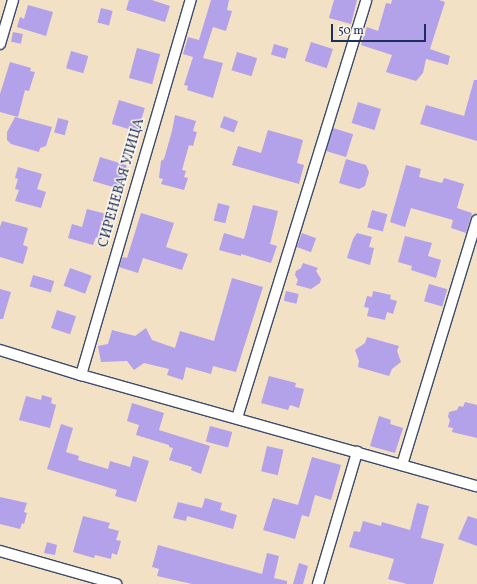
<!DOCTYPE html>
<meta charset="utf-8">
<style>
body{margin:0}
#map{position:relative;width:477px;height:584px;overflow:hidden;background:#f2e1c5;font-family:Vollkorn,serif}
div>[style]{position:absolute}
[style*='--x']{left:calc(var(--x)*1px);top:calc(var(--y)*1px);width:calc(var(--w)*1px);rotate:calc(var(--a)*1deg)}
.building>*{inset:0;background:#b3a1e9;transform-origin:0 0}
.roads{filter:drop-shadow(1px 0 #3b4a6d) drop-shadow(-1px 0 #3b4a6d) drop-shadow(0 1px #3b4a6d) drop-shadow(0 -1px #3b4a6d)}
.minor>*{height:10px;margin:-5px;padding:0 5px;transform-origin:5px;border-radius:5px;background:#fff}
span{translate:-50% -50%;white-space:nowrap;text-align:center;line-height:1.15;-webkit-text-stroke:3px #fbf7ec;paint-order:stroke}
.street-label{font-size:14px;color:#1b2f5e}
.scale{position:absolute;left:331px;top:24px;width:95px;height:18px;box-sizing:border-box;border:2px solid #1b2f5e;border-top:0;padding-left:5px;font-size:12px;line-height:14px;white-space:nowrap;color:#1b2f5e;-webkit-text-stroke:3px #fbf7ec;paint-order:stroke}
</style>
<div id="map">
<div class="building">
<i style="clip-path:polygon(129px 0,152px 0,170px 6px,165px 22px,126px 10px)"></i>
<i style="clip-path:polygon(211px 0,229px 0,227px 10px,232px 11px,226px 31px,213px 27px,203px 58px,223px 63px,213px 98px,187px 90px,188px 86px,184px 85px,193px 57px,183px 54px,188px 37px,199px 40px)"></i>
<i style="clip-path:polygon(334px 0,357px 0,351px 24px,329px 18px)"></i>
<i style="clip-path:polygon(392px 0,439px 0,445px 2px,430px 49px,450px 56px,448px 65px,426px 59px,423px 73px,416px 81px,386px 72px,392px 55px,361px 45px,367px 27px,378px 31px,386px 3px,391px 4px)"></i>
<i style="clip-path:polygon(28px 5px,53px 12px,46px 36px,17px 27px,20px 17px,24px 19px)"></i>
<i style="left:101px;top:8px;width:12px;height:15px;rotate:14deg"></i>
<i style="left:13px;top:32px;width:10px;height:10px;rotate:11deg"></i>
<i style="left:311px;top:42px;width:23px;height:20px;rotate:18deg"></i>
<i style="left:274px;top:44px;width:15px;height:11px;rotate:16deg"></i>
<i style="left:137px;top:48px;width:24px;height:31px;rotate:15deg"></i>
<i style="left:71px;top:51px;width:18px;height:18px;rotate:16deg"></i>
<i style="left:237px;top:52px;width:21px;height:19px;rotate:17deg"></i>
<i style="clip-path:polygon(10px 62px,31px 68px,30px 71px,35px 72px,29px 91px,25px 90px,18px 117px,0 112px,0 94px)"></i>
<i style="clip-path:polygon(474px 80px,477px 80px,477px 141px,420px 124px,426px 105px,464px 116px)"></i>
<i style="left:119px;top:100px;width:27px;height:25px;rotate:17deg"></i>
<i style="left:358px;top:102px;width:24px;height:22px;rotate:17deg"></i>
<i style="clip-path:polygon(175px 115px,196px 121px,193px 131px,197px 132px,193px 146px,189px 145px,182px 170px,186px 171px,184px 177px,188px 178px,184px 190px,161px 184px,163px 179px,159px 178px,161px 161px,164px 159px,172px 131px)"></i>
<i style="left:224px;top:116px;width:15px;height:12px;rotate:20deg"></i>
<i style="clip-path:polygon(15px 117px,52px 127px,46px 146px,40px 148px,39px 152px,11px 144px,7px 140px,7px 132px)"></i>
<i style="left:58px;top:118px;width:11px;height:15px;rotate:15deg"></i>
<i style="left:333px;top:128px;width:21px;height:24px;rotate:17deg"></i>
<i style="clip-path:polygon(268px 130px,303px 140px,297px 163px,304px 165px,299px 184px,232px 165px,238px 146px,261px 153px)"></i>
<i style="left:100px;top:157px;width:28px;height:25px;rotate:17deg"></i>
<i style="clip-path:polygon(346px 159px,366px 165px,369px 172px,365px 186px,359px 189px,339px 183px)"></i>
<i style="clip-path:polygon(406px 165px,421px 169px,419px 177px,442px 183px,444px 178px,464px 184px,457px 208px,472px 213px,466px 233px,451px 228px,453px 220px,411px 208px,405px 227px,390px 222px)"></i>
<i style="clip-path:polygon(18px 167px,42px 174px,37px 189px,46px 192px,41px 208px,15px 201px,19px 190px,15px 189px,18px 179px,15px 178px)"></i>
<i style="left:218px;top:203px;width:12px;height:18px;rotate:14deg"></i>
<i style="clip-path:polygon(253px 205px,278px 211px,270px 244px,277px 246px,271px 263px,241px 254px,241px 256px,219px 250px,224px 233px,244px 239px)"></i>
<i style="clip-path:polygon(87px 209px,110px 215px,103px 239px,96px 237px,93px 245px,68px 238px,72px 224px,82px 227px)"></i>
<i style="left:372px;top:210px;width:16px;height:18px;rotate:15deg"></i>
<i style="clip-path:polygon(141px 213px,174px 223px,166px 247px,188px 254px,182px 270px,143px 258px,138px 273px,119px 267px,123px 257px,127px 258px)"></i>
<i style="clip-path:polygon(2px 221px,28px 228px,23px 245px,28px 247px,23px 264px,0 257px,0 227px)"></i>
<i style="left:302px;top:233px;width:15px;height:15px;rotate:20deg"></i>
<i style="clip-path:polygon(357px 233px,372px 237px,369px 247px,374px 248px,370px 265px,347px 258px,353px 239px)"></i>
<i style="clip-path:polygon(405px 236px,432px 243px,428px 256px,441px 260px,436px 278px,411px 270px,412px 266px,398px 262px)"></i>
<i style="clip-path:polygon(303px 263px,318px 268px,316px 271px,321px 279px,320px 283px,311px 289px,296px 285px,298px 280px,295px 275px,296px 271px,301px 268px)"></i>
<i style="left:70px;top:268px;width:23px;height:19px;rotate:20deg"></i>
<i style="left:33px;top:275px;width:22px;height:12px;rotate:16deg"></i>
<i style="clip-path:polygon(232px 278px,263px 287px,236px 372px,213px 366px,211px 374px,186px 367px,183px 380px,167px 375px,169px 369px,144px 363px,134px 370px,127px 361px,101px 362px,98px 346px,108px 344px,112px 330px,135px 336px,146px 328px,152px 340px,175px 348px,180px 331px,214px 341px)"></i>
<i style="left:429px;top:284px;width:19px;height:18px;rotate:16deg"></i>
<i style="clip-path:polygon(0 289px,11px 292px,3px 319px,0 319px)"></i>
<i style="left:286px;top:291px;width:13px;height:10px;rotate:13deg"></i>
<i style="clip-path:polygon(373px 291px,391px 295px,390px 299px,397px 301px,393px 314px,387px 312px,385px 320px,367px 316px,369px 308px,364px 307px,367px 296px,372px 297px)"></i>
<i style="left:57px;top:310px;width:20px;height:19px;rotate:18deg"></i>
<i style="clip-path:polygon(367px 337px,399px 346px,397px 351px,401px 362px,392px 369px,389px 376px,358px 367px,359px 361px,355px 350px,365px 343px)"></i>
<i style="clip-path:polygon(269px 376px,296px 383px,295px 387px,304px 389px,299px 408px,290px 405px,288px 410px,261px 403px)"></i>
<i style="clip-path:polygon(42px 395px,52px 398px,51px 403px,56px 405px,50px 428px,19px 420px,26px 396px,41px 400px)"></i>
<i style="clip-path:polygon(465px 402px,477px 405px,477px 438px,452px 432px,453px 428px,448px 427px,450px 420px,448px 417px,449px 412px,457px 410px,459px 406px,463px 407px)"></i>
<i style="clip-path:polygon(132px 403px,164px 413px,159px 430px,210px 446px,201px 474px,191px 470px,192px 467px,169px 460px,173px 448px,169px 447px,169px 445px,136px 435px,139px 425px,127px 421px)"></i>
<i style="clip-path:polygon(379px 416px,391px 420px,390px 424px,403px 428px,395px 453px,370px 446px)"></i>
<i style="clip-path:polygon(61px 424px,73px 428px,66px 452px,79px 456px,78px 460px,108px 469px,110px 461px,130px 467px,133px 456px,149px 461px,136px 502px,115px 496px,117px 490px,47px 469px)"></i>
<i style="left:210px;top:426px;width:23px;height:16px;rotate:15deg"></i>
<i style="left:267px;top:446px;width:17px;height:26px;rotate:13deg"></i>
<i style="clip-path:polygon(312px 457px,341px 465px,331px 500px,315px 495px,309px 517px,302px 515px,295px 539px,263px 530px,273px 498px,298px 505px)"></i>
<i style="clip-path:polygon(0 497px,27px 503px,24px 512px,27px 513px,24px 524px,22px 523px,20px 529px,0 524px)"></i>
<i style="clip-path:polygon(205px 498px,222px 503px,220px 510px,237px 515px,233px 529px,187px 516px,186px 521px,173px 518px,178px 502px,202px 508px)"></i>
<i style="clip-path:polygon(417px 503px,429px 506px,421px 538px,444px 544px,433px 584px,407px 584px,388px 579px,394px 559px,349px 547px,354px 531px,360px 532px,363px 521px,381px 526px,382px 522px,410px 530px)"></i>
<i style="clip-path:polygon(83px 516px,110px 523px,108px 528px,119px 531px,116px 540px,121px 541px,117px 555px,112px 553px,111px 559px,95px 555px,94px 558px,73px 552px)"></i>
<i style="clip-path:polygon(468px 516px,477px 519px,477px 546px,458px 539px)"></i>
<i style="clip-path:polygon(47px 542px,57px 545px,55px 555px,44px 553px)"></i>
<i style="clip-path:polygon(158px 545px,262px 574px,267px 553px,279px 556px,274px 578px,287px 581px,287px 584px,192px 584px,157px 576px,159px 569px,152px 567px)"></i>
<i style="clip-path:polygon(299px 563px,308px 566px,303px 584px,293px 584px)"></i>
</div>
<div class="roads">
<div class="minor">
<i style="--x:0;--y:44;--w:46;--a:-73.5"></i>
<i style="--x:0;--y:350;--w:85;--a:17.2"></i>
<i style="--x:81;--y:375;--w:411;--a:15.7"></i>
<i style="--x:81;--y:375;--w:391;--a:-73.7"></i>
<i style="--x:237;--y:418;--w:437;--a:-72.8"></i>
<i style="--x:402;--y:465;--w:256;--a:-73"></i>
<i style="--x:0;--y:551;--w:121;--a:15.9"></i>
<i style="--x:318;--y:584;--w:138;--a:-73.5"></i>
</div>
</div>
<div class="street-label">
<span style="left:122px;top:183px;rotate:-74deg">СИРЕНЕВАЯ УЛИЦА</span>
</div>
<div class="scale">50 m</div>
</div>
